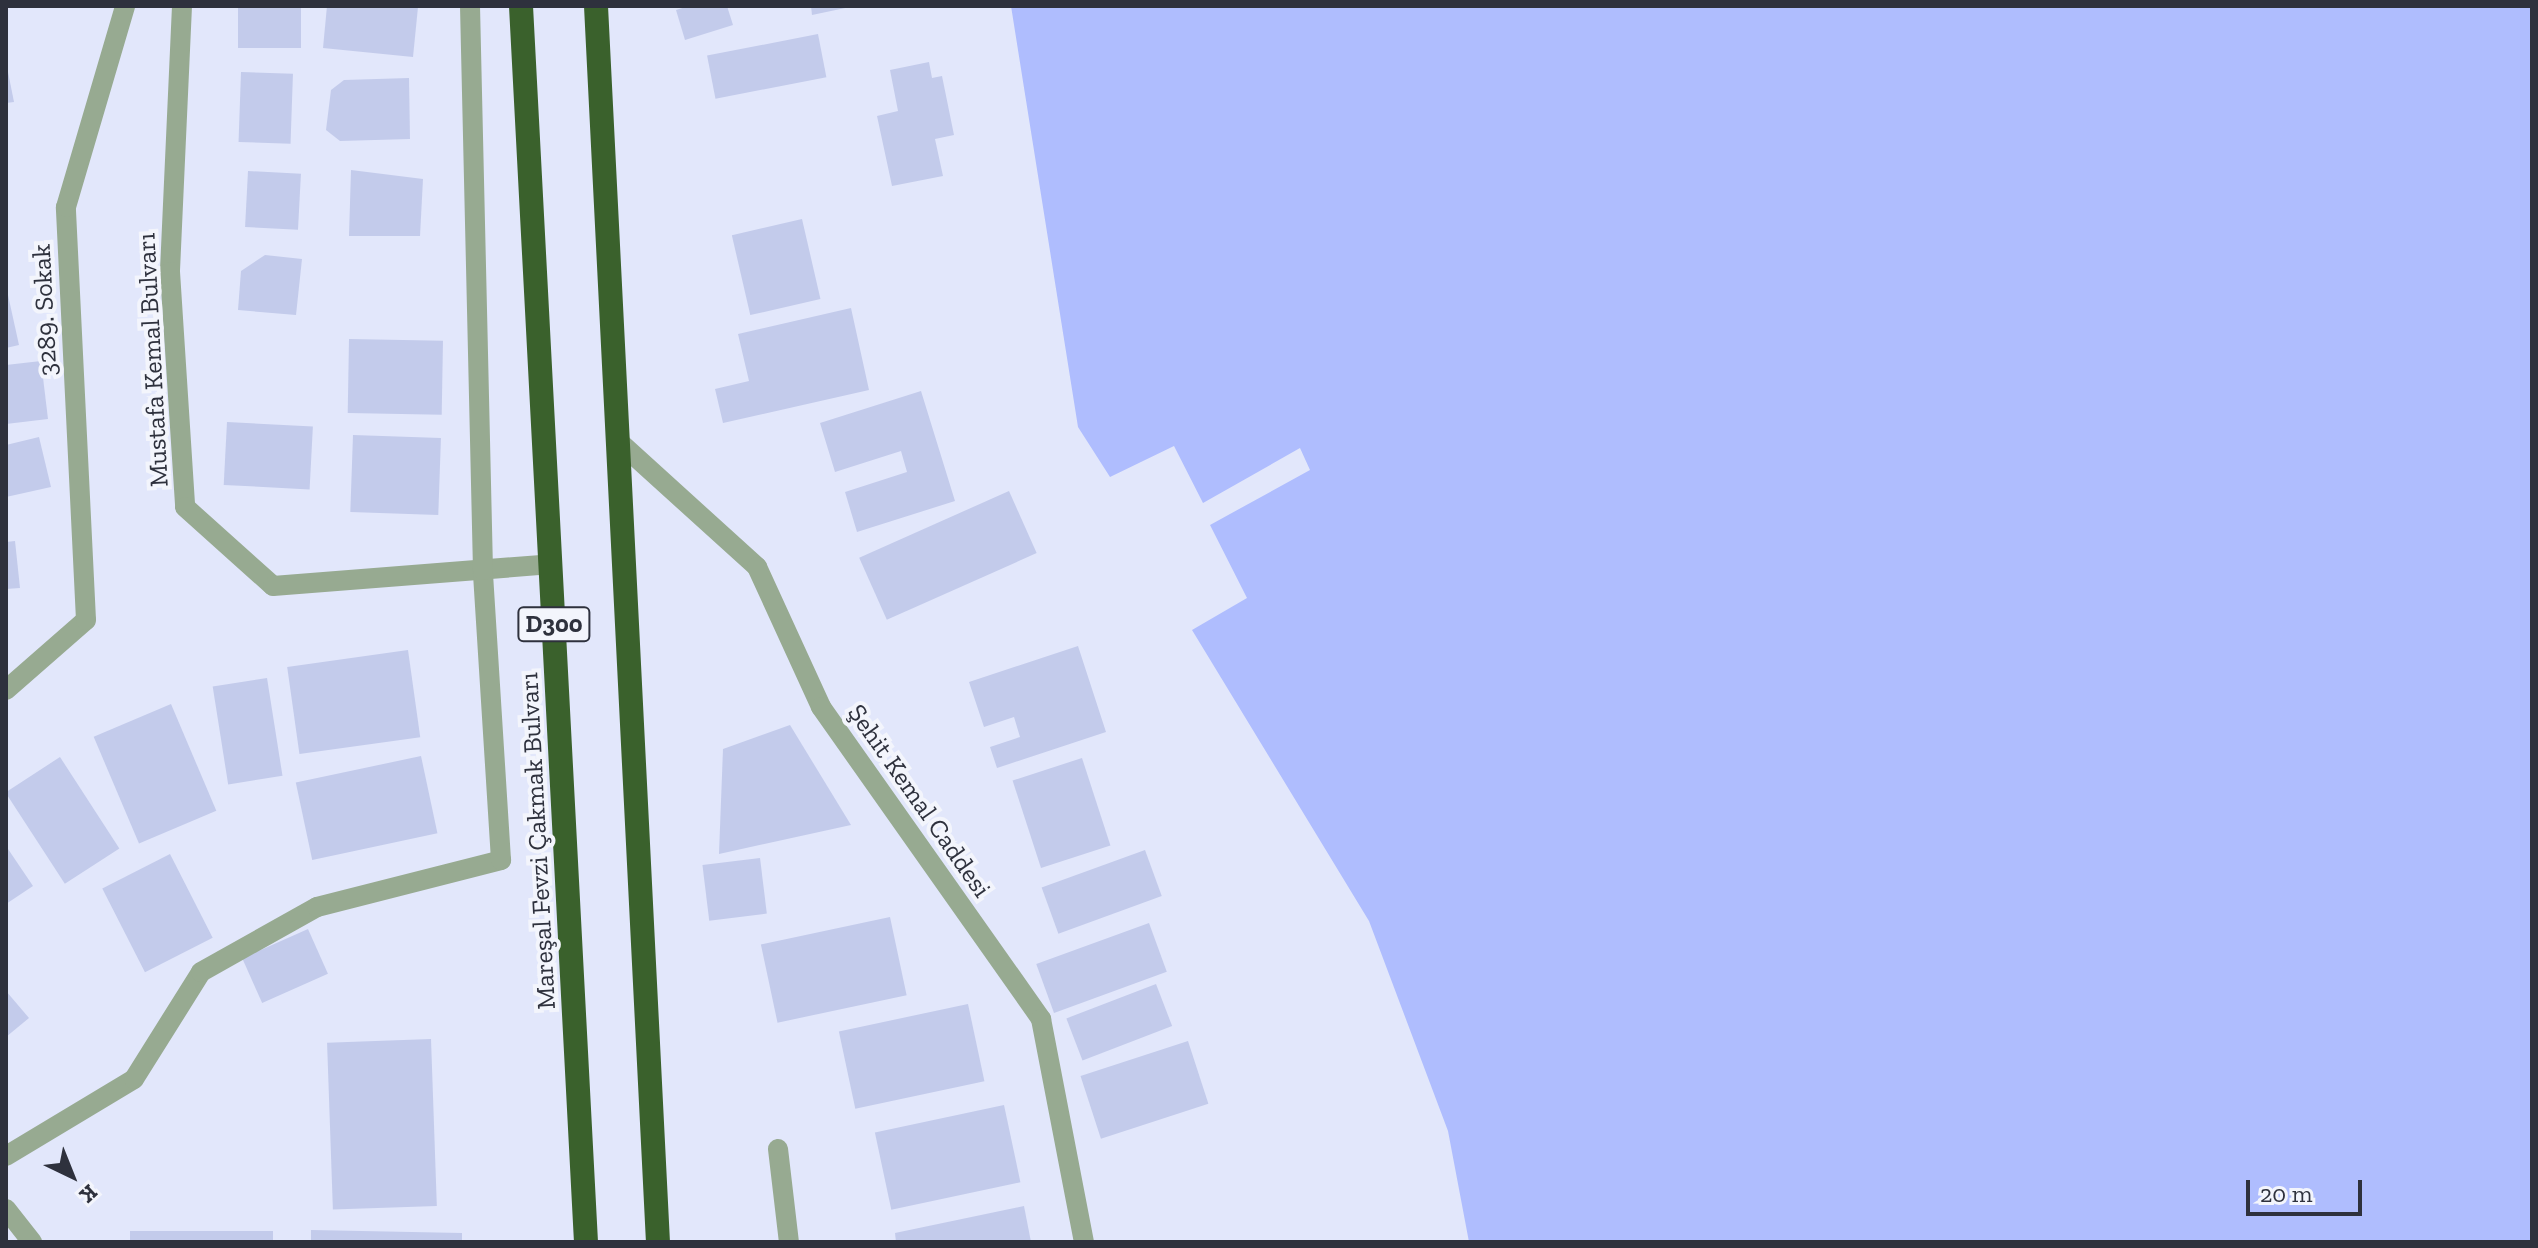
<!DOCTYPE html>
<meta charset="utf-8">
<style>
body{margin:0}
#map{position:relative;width:2538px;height:1248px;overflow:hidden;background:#e2e7fb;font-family:"Zilla Slab",serif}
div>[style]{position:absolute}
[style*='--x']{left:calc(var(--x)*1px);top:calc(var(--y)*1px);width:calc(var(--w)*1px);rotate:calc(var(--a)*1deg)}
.water>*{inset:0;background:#afbdfe}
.building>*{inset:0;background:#c3cbeb;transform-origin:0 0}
.minor>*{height:20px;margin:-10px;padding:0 10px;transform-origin:10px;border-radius:10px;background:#97aa91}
.highway>*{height:24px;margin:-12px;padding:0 12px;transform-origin:12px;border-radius:12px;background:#3a612c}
span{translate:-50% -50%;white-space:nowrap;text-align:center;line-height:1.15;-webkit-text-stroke:8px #f3f5fc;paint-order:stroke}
.shield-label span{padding:2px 6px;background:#f3f5fc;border:2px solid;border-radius:6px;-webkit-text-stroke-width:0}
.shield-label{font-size:24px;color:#2e313d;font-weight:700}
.street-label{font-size:26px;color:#2e313d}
.frame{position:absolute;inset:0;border:8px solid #2e313d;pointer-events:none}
.north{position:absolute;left:32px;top:1136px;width:80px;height:80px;-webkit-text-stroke:6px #f3f5fc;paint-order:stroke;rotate:137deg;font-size:22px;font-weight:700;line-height:32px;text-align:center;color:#2e313d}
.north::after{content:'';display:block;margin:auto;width:28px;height:36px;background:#2e313d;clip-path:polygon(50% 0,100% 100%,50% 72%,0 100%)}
.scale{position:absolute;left:2246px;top:1180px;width:116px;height:36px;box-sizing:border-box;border:4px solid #2e313d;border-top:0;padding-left:10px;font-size:24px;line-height:28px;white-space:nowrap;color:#2e313d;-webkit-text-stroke:6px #f3f5fc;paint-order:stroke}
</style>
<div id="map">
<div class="water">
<i style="clip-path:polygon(1011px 6px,2532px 6px,2532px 1242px,1469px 1242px,1448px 1131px,1369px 921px,1192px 630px,1247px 598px,1210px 525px,1310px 470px,1300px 448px,1203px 503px,1174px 446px,1110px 477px,1078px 427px)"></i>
</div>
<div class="building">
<i style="left:238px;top:6px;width:63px;height:42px"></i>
<i style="clip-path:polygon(327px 6px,418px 7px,413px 57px,323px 48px)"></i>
<i style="clip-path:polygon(689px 6px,727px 6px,733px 25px,685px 40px,676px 10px)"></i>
<i style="clip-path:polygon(811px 6px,850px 6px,850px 7px,812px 15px)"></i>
<i style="left:818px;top:34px;width:44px;height:113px;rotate:79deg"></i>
<i style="clip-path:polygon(6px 62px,14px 102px,6px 103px)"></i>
<i style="clip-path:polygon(929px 62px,932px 78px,942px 76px,954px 135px,935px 139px,943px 176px,892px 186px,877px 116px,898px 111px,890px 70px)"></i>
<i style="left:241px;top:72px;width:52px;height:70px;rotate:2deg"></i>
<i style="clip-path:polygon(409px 78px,410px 139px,340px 141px,326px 130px,331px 90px,344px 80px)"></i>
<i style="clip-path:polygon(351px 170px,423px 179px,420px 236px,349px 236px)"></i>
<i style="left:248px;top:171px;width:53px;height:56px;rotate:3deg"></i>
<i style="left:802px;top:219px;width:82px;height:72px;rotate:77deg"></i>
<i style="clip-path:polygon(265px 255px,302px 259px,296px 315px,238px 310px,241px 271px)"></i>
<i style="clip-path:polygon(6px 286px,19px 345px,6px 348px)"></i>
<i style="clip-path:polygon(851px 308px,869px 390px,723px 423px,715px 389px,749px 381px,738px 334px)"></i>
<i style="left:349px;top:339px;width:94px;height:74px;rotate:1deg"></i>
<i style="clip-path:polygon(41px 361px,48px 419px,6px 424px,6px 365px)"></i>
<i style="clip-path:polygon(921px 391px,955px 501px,857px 532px,845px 492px,907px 472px,901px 451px,835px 472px,820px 423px)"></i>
<i style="left:227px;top:422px;width:86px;height:63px;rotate:3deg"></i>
<i style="left:353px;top:435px;width:88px;height:77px;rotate:2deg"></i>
<i style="clip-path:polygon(39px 437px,51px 487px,6px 497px,6px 445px)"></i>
<i style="left:1009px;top:491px;width:68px;height:164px;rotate:66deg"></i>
<i style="clip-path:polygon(15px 541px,20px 588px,6px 589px,6px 542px)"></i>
<i style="clip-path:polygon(1078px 646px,1106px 732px,997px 768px,990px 747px,1020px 737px,1014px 717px,984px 727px,969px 682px)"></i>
<i style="left:408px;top:650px;width:88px;height:122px;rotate:82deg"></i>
<i style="left:267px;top:678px;width:99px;height:55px;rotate:81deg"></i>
<i style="left:171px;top:704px;width:116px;height:84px;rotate:67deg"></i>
<i style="clip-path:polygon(790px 725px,851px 825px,719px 854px,723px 749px)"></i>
<i style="left:421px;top:756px;width:79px;height:128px;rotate:78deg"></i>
<i style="left:60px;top:757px;width:109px;height:65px;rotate:57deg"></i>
<i style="left:1082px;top:758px;width:92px;height:73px;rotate:72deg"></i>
<i style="clip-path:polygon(6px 846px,33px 886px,6px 904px)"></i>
<i style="left:1145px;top:850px;width:49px;height:110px;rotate:70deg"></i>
<i style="left:170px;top:854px;width:94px;height:76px;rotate:63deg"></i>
<i style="left:760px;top:858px;width:56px;height:58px;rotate:83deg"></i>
<i style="left:890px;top:917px;width:80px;height:132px;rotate:78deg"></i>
<i style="left:1149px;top:923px;width:52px;height:120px;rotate:70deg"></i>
<i style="left:308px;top:929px;width:49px;height:72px;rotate:66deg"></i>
<i style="left:1156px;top:984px;width:45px;height:96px;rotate:69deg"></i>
<i style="clip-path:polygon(6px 991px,29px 1018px,6px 1037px)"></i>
<i style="left:968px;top:1004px;width:79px;height:132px;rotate:78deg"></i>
<i style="left:431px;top:1039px;width:167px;height:104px;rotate:88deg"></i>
<i style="left:1188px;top:1041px;width:66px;height:113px;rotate:72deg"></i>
<i style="left:1004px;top:1105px;width:79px;height:132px;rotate:78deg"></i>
<i style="clip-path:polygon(1024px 1206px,1031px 1242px,896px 1242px,895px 1233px)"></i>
<i style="clip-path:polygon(311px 1230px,462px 1233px,462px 1242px,311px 1242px)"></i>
<i style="left:130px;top:1231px;width:143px;height:11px"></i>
</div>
<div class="minor">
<i style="--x:182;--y:6;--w:266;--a:92.6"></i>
<i style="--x:170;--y:272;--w:235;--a:86.3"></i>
<i style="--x:185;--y:507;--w:118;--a:41.9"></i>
<i style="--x:273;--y:586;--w:279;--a:-4.5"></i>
<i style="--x:617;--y:440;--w:189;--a:42.2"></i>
<i style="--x:757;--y:567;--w:154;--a:65.4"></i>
<i style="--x:821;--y:707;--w:382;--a:54.8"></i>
<i style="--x:1041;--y:1019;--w:227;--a:79.1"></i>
<i style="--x:6;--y:690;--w:106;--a:-41.2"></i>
<i style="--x:86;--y:620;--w:413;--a:-92.8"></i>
<i style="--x:66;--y:207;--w:209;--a:-73.6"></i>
<i style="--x:778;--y:1149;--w:94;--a:83.3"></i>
<i style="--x:6;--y:1156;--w:149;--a:-31"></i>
<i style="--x:134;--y:1079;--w:126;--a:-57.9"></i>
<i style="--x:201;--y:972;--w:133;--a:-29.3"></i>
<i style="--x:317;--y:907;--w:190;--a:-14.3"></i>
<i style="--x:501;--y:860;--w:291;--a:-93.6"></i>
<i style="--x:483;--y:570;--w:564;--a:-91.32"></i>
<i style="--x:6;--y:1209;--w:42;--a:51.8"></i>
</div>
<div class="highway">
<i style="--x:521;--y:6;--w:1238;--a:86.99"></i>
<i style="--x:596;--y:6;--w:1238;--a:87.13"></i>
</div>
<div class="shield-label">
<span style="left:554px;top:624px">D300</span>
</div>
<div class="street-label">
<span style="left:45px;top:310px;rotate:-93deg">3289. Sokak</span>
<span style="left:153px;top:360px;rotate:-93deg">Mustafa Kemal Bulvarı</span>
<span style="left:919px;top:801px;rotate:55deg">Şehit Kemal Caddesi</span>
<span style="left:538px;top:841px;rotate:-93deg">Mareşal Fevzi Çakmak Bulvarı</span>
</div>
<div class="frame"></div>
<div class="north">K</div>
<div class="scale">20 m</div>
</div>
